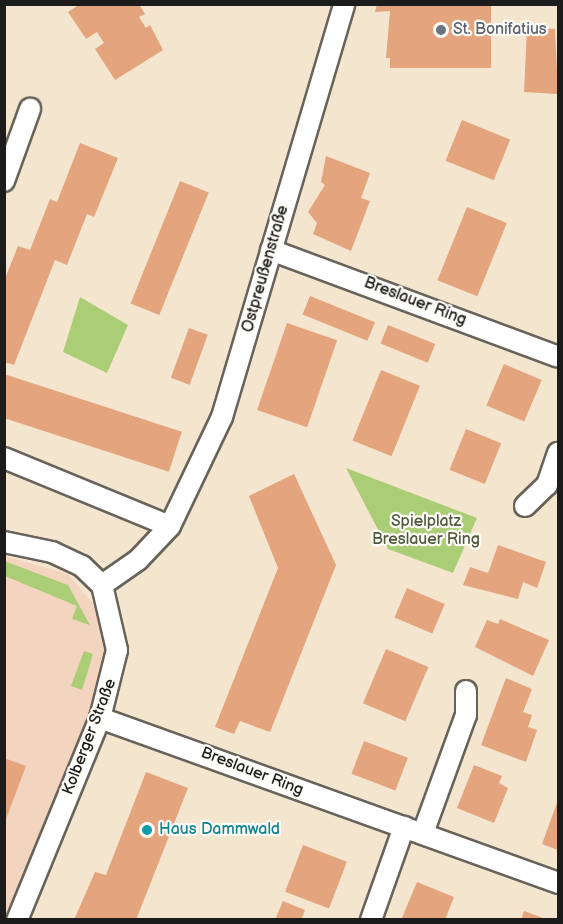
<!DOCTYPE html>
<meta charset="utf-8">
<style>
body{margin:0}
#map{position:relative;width:563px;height:924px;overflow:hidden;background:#f4e6ce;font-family:"Balsamiq Sans",sans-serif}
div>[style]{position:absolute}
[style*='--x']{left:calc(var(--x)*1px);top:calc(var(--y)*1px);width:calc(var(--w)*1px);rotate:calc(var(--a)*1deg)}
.built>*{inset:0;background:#f3d4bf}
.green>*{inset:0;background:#aacd76}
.building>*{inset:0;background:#e3a47e;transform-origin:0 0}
.roads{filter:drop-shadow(2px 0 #68635a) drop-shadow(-2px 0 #68635a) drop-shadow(0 2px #68635a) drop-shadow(0 -2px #68635a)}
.minor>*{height:20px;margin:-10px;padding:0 10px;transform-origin:10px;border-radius:10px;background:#fff}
.dots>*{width:16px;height:16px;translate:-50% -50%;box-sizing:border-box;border:3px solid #fdfcf7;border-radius:50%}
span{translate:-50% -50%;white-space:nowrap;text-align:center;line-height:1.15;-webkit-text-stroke:4.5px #fdfcf7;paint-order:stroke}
.worship-label{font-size:16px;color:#5b616d}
.left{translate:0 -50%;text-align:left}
.street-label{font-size:16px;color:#1c1c1c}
.park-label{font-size:16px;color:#4e5a3c}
.culture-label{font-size:16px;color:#0d838f}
.frame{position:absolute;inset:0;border:6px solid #1c1c1c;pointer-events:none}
</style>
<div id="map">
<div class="built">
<i style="clip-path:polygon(5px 556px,68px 574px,103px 615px,108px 661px,10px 919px,5px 920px)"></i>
</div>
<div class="green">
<i style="clip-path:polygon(80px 297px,128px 325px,107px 373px,63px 352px)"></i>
<i style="clip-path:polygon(346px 468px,477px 518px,453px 573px,388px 549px)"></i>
<i style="clip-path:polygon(4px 561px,68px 585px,90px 625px,72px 619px,77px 606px,5px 576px)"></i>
<i style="clip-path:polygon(84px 651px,93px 654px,82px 690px,71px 686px)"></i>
</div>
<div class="building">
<i style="clip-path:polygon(80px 4px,139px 4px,145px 14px,139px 17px,146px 28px,150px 25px,163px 50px,115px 80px,95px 49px,104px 43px,97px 32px,86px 39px,68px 12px)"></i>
<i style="clip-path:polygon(377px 4px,491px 4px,491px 68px,390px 68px,390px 58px,386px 58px,390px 11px,375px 12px)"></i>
<i style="clip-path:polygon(527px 28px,555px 29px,558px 94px,524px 92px)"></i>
<i style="left:462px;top:120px;width:52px;height:44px;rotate:22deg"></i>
<i style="clip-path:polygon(80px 143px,118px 158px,94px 217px,87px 214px,67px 265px,55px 260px,14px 365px,4px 362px,4px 281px,18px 246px,30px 250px,50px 199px,57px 202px)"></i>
<i style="clip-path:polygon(326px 156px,370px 173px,361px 198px,370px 201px,351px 251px,313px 234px,317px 223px,308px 212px,325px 185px,321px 182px)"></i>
<i style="left:180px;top:181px;width:31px;height:132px;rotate:22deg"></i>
<i style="left:467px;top:207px;width:43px;height:79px;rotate:22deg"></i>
<i style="left:310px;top:296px;width:70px;height:20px;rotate:22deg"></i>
<i style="left:287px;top:323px;width:53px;height:92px;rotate:19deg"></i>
<i style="left:388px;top:325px;width:51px;height:20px;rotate:22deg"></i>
<i style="left:189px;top:328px;width:20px;height:53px;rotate:20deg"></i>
<i style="left:504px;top:364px;width:41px;height:45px;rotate:23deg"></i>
<i style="left:381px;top:370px;width:42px;height:76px;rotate:22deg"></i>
<i style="left:4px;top:374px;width:187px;height:42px;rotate:18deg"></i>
<i style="left:466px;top:429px;width:38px;height:44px;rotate:22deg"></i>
<i style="clip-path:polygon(294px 474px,336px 565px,270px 732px,240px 721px,234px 734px,215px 727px,278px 568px,249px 496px)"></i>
<i style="clip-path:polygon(498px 545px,546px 562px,537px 588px,523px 582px,518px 599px,463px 585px,470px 567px,488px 573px)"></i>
<i style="left:407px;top:588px;width:41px;height:32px;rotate:23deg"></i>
<i style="clip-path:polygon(500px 619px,549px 640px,533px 676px,475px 647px,487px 620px,498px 624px)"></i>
<i style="left:386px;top:649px;width:46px;height:59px;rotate:23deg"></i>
<i style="clip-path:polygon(506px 678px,532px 689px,523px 712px,532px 715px,528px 727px,537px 730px,526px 762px,481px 745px)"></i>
<i style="left:364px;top:741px;width:47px;height:35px;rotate:21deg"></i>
<i style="clip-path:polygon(4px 758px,26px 766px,5px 822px,4px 822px)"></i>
<i style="clip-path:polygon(474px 765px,502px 776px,499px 783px,508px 788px,494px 823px,457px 808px)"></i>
<i style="clip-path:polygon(146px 772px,188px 788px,136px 920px,74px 920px,95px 872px,106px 875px)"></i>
<i style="clip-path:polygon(558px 800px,558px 850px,542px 844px)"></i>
<i style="left:303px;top:845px;width:47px;height:50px;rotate:21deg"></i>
<i style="clip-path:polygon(417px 882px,454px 897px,445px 920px,401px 920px)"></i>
<i style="clip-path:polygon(283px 901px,305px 910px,301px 920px,275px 920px)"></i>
<i style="clip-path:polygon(524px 911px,546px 919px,546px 920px,521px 920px)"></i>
</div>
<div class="roads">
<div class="minor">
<i style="--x:4;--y:181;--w:77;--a:-70.1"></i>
<i style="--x:271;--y:250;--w:306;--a:20.4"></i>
<i style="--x:4;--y:458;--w:179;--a:22.3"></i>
<i style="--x:525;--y:506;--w:30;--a:-44"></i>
<i style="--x:547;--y:485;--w:34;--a:-71"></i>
<i style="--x:4;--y:542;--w:49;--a:11.8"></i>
<i style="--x:52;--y:552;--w:33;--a:25"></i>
<i style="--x:82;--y:566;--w:28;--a:44"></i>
<i style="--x:102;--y:585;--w:67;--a:77"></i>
<i style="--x:117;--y:650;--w:70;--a:104"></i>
<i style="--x:100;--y:718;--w:218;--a:112.3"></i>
<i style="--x:102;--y:585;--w:44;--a:-34.8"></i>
<i style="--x:138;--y:560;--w:47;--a:-46.7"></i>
<i style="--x:170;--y:526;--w:121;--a:-64.5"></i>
<i style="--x:222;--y:417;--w:431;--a:-73.5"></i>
<i style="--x:100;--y:718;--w:487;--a:19.8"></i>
<i style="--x:423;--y:833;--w:126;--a:-70"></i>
<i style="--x:466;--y:715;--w:24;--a:-90"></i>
<i style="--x:371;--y:920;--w:99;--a:-70.5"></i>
</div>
</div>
<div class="dots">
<i style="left:441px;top:30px;background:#6b7280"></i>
<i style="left:147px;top:830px;background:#0f9aa8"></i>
</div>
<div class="worship-label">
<span class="left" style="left:453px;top:30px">St. Bonifatius</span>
</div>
<div class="street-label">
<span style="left:266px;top:269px;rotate:-74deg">Ostpreußenstraße</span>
<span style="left:415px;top:302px;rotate:21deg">Breslauer Ring</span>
<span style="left:90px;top:737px;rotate:-69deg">Kolberger Straße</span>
<span style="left:252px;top:772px;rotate:21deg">Breslauer Ring</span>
</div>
<div class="park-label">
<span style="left:426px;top:531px">Spielplatz<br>Breslauer Ring</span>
</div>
<div class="culture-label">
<span class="left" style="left:159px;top:830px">Haus Dammwald</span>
</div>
<div class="frame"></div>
</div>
